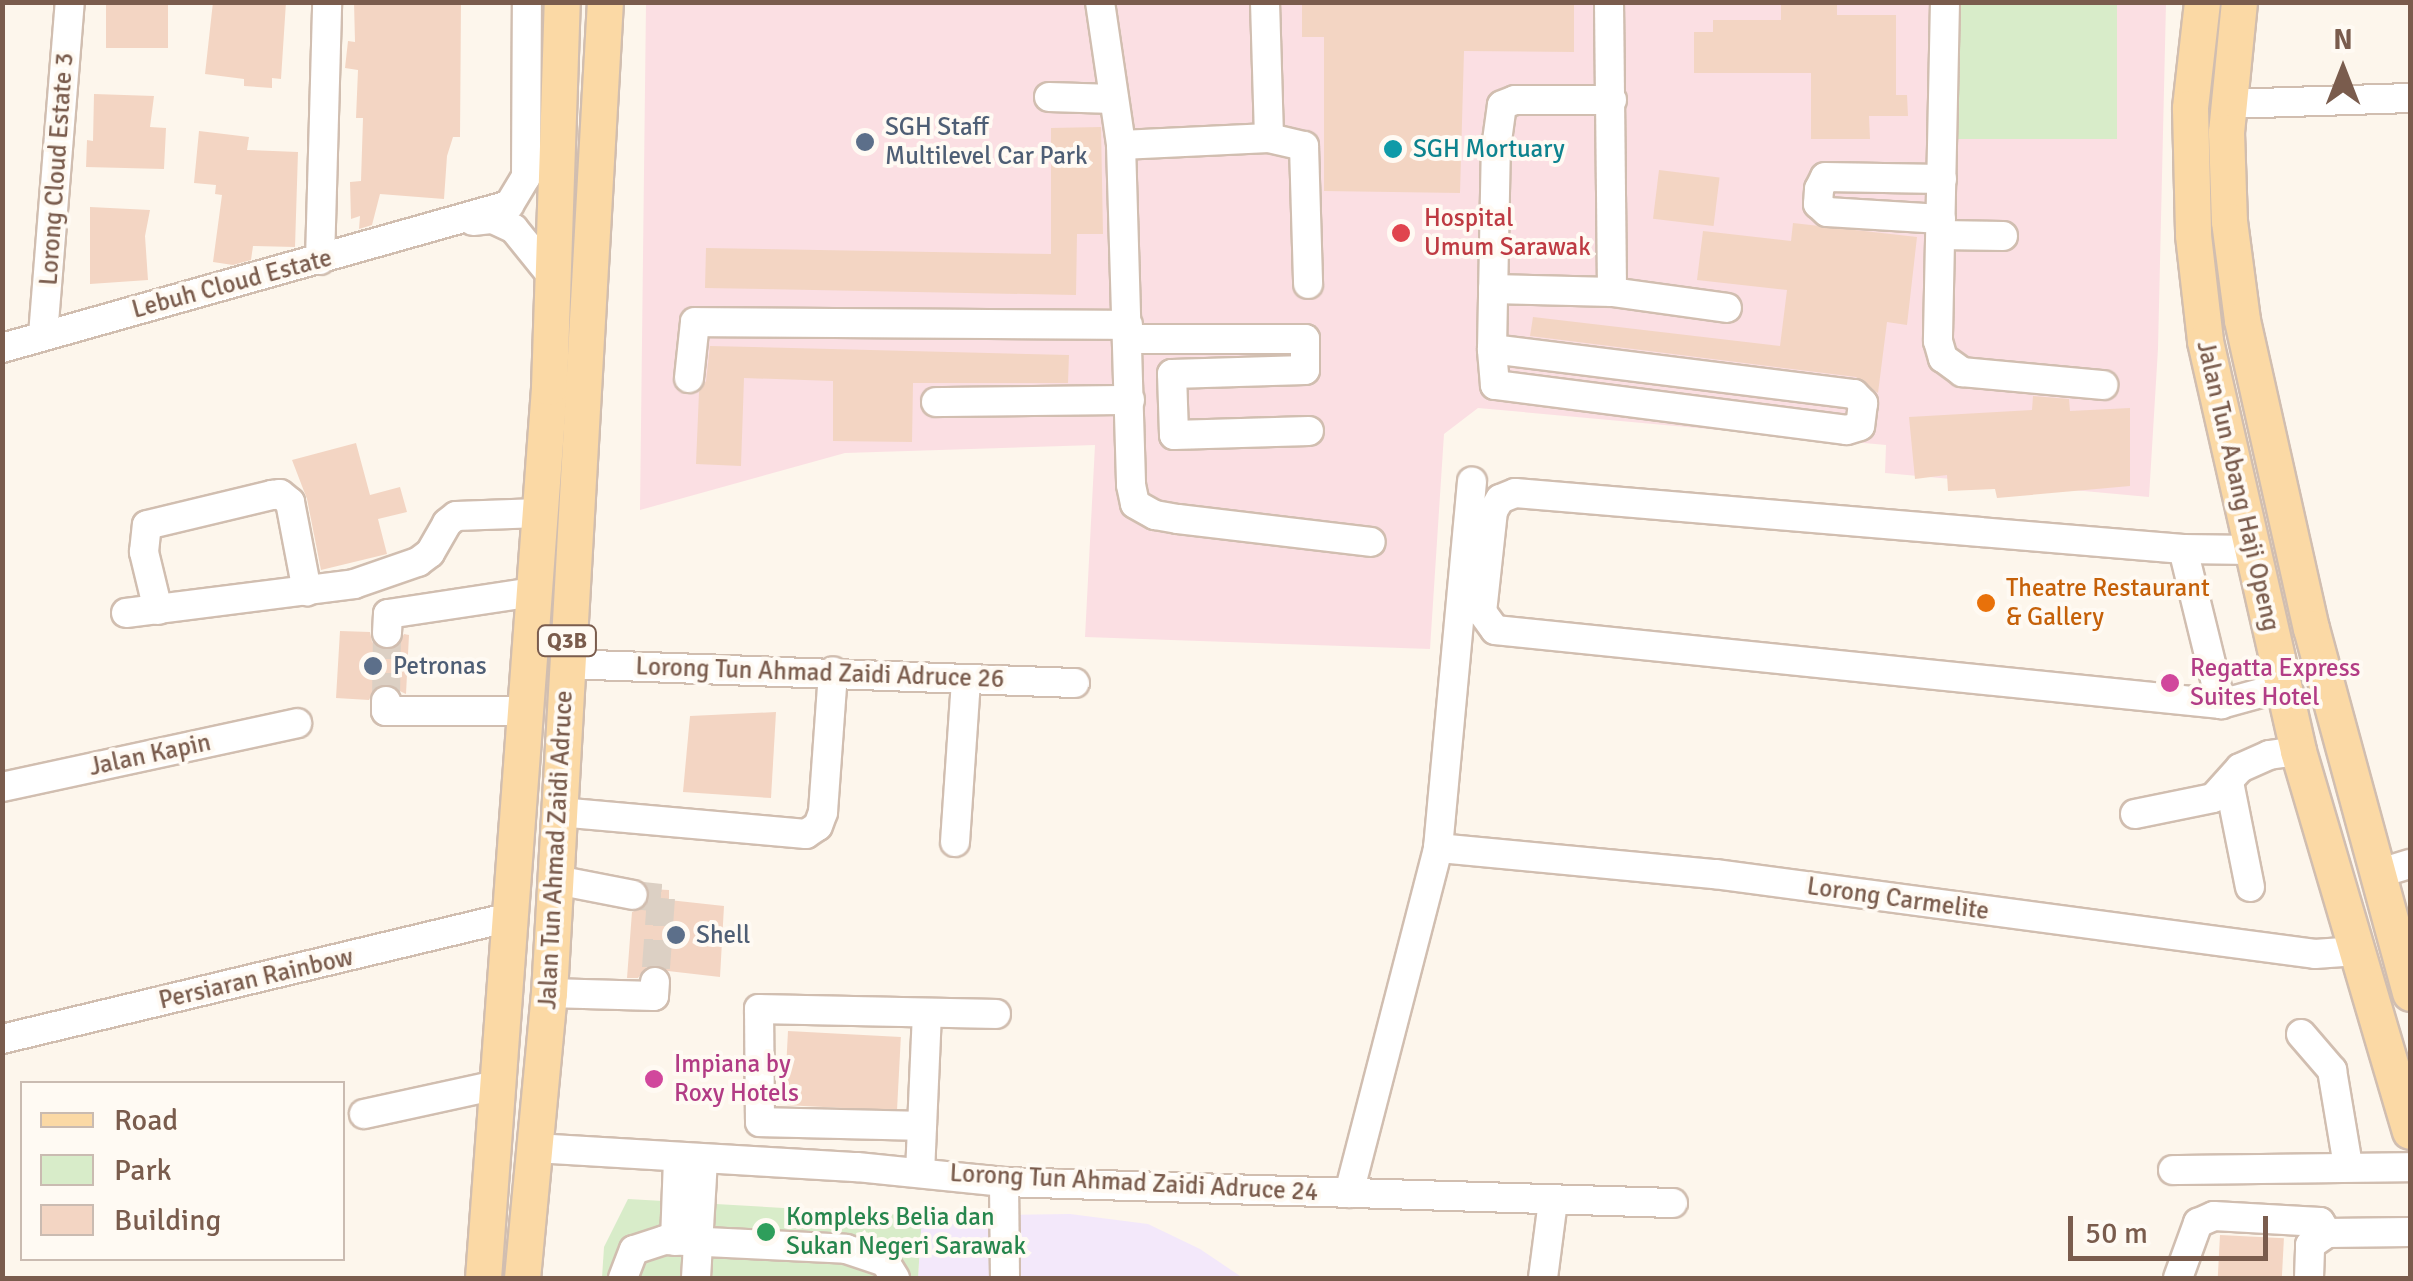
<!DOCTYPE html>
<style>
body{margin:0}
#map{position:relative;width:2413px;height:1281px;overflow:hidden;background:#fdf6ec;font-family:Signika,sans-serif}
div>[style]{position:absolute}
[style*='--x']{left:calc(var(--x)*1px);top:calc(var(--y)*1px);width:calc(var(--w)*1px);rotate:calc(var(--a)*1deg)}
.education>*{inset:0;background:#f3e8fa}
.medical>*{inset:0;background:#fbdfe3}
.green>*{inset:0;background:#d8ecc9;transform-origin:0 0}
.building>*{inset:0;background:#f3d5c3;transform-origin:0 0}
.minor-tunnel>*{height:28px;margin-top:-14px;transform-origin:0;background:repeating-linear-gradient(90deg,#dcd0c4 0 28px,transparent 0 42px)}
.roads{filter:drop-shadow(2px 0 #d1beb0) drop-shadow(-2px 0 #d1beb0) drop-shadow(0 2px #d1beb0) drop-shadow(0 -2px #d1beb0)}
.minor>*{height:28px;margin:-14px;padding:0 14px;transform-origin:14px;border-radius:14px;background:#fff}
.major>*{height:35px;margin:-17.5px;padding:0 17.5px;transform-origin:17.5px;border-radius:17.5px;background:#fbd9a5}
.dots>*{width:28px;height:28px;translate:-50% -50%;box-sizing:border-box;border:5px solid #fffaf3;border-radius:50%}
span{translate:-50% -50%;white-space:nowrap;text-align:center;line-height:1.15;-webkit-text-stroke:8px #fffaf3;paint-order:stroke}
.shield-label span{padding:2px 8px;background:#fffaf3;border:2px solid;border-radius:8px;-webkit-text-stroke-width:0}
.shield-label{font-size:22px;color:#7a5c4d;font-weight:700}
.service-label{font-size:25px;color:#4e5e75}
.left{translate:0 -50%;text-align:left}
.culture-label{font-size:25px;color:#0d838f}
.street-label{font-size:25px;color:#7a5c4d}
.health-label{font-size:25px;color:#be3a42}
.food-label{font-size:25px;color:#c56008}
.hotel-label{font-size:25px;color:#b23c85}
.leisure-label{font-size:25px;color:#27864d}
.frame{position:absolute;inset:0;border:5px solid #7a5c4d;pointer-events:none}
.legend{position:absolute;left:20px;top:1081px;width:325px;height:180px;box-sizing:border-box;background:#fffaf3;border:2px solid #cabbb1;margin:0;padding:12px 18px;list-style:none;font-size:30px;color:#7a5c4d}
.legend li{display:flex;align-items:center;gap:20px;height:50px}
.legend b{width:50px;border:2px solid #cabbb1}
.north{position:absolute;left:2293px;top:20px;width:100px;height:100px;-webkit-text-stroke:8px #fffaf3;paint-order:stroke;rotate:0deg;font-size:28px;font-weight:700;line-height:40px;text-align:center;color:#7a5c4d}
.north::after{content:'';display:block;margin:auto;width:35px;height:45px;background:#7a5c4d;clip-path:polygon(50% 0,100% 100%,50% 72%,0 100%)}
.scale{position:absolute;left:2068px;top:1216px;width:200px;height:45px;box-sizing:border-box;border:5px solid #7a5c4d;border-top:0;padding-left:12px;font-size:30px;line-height:35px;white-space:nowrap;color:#7a5c4d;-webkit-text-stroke:8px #fffaf3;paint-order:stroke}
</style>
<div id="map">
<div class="education">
<i style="clip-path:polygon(1070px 1214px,1148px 1224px,1200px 1249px,1243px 1278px,918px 1278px,922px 1216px)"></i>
</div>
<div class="medical">
<i style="clip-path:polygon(646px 3px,2166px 3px,2158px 349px,2149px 497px,1885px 473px,1886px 445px,1478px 408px,1444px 434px,1430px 649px,1085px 637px,1095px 445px,845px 453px,640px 510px)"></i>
</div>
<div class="green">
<i style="left:1958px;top:3px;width:159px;height:136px"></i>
<i style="clip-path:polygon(628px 1199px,922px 1216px,918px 1278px,602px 1278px,604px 1247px)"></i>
</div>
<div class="building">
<i style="left:106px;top:2px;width:62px;height:46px"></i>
<i style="clip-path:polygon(213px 2px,286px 2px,281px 79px,272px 78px,272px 88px,244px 86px,244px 79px,205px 74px)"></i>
<i style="clip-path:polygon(354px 2px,461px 2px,460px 137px,453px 137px,447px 156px,444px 199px,380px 194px,372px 225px,359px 229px,360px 216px,351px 219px,350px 182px,361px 181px,363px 118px,356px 118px,358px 70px,345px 68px,348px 41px,355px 42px)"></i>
<i style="clip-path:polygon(1302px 2px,1574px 2px,1574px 52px,1464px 51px,1460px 193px,1324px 191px,1324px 37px,1302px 37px)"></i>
<i style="clip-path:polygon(1781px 2px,1837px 2px,1837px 15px,1896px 15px,1896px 95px,1907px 95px,1908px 116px,1869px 116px,1870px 139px,1811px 139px,1811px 73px,1694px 73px,1694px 32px,1713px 32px,1713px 20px,1781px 20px)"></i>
<i style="clip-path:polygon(94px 94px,154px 96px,150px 127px,166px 128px,164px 169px,86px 167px,87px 140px,93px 141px)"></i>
<i style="clip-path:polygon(1101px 127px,1103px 234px,1077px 234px,1076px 295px,705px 288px,706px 248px,1051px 254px,1051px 128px)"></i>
<i style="clip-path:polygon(199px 131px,249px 137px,247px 150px,298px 152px,295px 247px,253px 246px,251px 260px,233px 265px,213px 262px,222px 195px,215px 194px,216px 185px,194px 183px)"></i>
<i style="left:1659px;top:170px;width:61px;height:49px;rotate:7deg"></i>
<i style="clip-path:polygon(90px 207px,150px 210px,145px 236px,148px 280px,90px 284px)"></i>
<i style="clip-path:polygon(1793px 223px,1917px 237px,1907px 325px,1887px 322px,1878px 393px,1856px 377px,1530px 336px,1533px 317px,1780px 346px,1787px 290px,1697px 280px,1703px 231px,1791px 241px)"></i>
<i style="clip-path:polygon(710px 346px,1069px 355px,1068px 383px,913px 383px,912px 442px,833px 441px,833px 381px,744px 378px,741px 466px,696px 464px,699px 392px,706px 381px)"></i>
<i style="clip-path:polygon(2033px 396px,2069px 399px,2070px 411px,2130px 408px,2130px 486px,1997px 498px,1995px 489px,1948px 491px,1947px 475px,1915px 479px,1909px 417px,2032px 410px)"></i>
<i style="clip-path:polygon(356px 443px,370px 495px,400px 487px,407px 512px,378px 519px,387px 554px,321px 570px,307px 499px,292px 460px)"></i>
<i style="clip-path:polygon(340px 631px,370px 632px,372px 642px,385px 650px,396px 648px,404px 634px,409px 635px,406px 694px,385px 684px,376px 686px,369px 700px,336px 698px)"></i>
<i style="clip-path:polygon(776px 712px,771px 798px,683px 792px,690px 716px)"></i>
<i style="clip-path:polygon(649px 889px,669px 890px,669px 900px,724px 906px,720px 977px,668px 971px,655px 965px,647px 967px,638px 978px,627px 978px,632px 912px,647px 906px)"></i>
<i style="left:788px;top:1031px;width:113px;height:74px;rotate:3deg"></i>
<i style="left:2220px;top:1235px;width:64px;height:43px;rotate:3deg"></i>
</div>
<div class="minor-tunnel">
<i style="--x:386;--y:701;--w:68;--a:-89.2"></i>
<i style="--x:633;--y:895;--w:28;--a:6"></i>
<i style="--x:661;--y:898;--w:84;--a:94.1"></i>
</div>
<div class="roads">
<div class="minor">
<i style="--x:1100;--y:2;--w:145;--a:81.6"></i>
<i style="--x:1121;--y:145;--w:340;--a:88.3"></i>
<i style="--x:1131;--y:485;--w:19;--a:78"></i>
<i style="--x:1135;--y:504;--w:23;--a:29"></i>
<i style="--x:1155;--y:515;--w:23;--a:10"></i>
<i style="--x:1178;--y:519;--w:194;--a:6.8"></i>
<i style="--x:1265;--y:2;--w:136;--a:88.3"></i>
<i style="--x:1609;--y:2;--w:290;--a:89.4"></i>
<i style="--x:1945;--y:2;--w:339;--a:91.2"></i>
<i style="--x:1938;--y:341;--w:18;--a:74"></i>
<i style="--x:1943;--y:358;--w:24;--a:36"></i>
<i style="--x:1962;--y:372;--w:142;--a:5.3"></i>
<i style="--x:1049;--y:97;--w:65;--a:1.8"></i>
<i style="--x:2229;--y:104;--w:181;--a:-1.9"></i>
<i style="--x:1121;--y:145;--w:148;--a:-2.7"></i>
<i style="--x:1269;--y:138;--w:36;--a:13"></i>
<i style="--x:1304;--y:146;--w:138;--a:88.3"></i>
<i style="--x:1941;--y:219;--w:114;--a:-176.5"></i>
<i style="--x:1827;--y:212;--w:12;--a:-138"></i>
<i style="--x:1818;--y:204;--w:15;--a:-86"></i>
<i style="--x:1819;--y:189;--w:13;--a:-63"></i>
<i style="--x:1825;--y:177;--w:117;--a:1"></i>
<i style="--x:473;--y:221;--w:20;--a:-6"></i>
<i style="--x:493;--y:219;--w:23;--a:25"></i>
<i style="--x:514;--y:229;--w:60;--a:51"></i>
<i style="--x:1941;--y:235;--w:62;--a:0.9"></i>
<i style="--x:320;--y:260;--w:258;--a:-88.4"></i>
<i style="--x:1493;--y:289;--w:119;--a:1.4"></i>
<i style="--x:1612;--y:292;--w:116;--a:7.9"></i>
<i style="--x:43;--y:335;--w:334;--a:-85.4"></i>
<i style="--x:1128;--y:339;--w:177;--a:0"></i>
<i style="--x:1305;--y:339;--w:31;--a:90"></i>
<i style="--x:1305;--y:370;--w:133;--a:178.3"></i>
<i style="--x:1172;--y:374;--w:61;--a:88.1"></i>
<i style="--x:1174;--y:435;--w:135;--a:-1.7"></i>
<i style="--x:2;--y:348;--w:527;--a:-15.75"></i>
<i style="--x:509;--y:205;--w:33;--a:-59"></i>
<i style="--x:526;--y:177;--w:175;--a:-89.7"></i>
<i style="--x:1492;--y:349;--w:365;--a:7.1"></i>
<i style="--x:1854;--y:394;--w:13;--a:45"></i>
<i style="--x:1863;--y:403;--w:23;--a:97"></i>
<i style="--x:1860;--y:426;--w:14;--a:163"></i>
<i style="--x:1847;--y:430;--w:355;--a:-172.7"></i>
<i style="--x:1495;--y:385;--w:36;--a:-95"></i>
<i style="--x:1492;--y:349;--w:201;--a:-88.9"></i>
<i style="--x:1496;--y:148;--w:43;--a:-82.1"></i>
<i style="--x:1502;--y:105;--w:14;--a:-21"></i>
<i style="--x:1515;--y:100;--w:97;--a:0"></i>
<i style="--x:689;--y:378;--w:56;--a:-83.9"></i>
<i style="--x:695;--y:322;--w:433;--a:0.4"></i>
<i style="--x:936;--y:402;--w:194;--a:-0.6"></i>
<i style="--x:2183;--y:549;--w:160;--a:76.2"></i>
<i style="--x:2252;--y:550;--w:69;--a:-179.2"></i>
<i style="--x:2183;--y:549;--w:670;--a:-175.21"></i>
<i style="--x:1515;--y:493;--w:16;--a:158"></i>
<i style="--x:1500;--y:499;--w:14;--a:120"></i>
<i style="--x:1493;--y:511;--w:102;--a:96.2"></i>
<i style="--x:1482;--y:612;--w:22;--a:54"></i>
<i style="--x:1495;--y:630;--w:730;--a:5.82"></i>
<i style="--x:2221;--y:704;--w:64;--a:-15.3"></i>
<i style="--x:158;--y:610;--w:60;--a:-103.6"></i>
<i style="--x:144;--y:552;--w:27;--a:-84"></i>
<i style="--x:147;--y:525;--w:129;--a:-13.5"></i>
<i style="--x:272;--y:495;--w:8;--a:-7"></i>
<i style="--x:280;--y:494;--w:13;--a:39"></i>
<i style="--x:290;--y:502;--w:91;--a:79.2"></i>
<i style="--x:126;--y:613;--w:230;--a:-7.2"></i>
<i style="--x:354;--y:584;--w:68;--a:-19"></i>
<i style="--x:418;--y:562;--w:15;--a:-37"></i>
<i style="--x:430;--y:553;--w:34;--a:-60"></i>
<i style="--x:447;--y:523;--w:11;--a:-38"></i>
<i style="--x:456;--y:516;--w:84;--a:-2"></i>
<i style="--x:387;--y:633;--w:19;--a:-87"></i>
<i style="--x:388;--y:614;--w:148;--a:-8.6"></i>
<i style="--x:566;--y:664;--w:509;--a:2.14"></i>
<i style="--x:386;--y:701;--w:10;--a:90"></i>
<i style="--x:386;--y:711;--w:139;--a:0"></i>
<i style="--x:2229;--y:782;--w:107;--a:78.7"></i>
<i style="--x:2;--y:787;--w:302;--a:-12.2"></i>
<i style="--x:559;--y:812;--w:248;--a:5.1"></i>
<i style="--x:806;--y:834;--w:14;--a:-34"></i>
<i style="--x:818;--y:826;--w:15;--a:-70"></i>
<i style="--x:823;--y:812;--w:141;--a:-85.9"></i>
<i style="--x:2135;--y:814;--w:80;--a:-11.6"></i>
<i style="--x:2213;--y:798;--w:40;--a:-48"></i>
<i style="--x:2240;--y:768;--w:32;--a:-24"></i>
<i style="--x:2269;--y:755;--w:29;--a:-8"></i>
<i style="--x:955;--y:842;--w:163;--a:-86.1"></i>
<i style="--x:1438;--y:848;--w:278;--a:5.4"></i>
<i style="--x:1715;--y:874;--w:605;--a:7.59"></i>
<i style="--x:2315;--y:954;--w:42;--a:-4.1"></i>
<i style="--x:2377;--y:874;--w:34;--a:-17"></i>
<i style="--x:556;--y:880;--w:78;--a:11"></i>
<i style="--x:549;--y:993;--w:105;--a:1.6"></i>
<i style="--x:654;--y:996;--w:14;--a:-86"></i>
<i style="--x:2301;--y:1034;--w:48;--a:49.3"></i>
<i style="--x:2332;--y:1070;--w:97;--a:80.5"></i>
<i style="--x:2;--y:1039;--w:522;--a:-13.5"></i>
<i style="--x:364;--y:1114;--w:136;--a:-12.3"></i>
<i style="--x:922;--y:1126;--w:162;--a:-178.6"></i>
<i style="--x:760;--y:1122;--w:113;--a:-90.5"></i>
<i style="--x:759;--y:1009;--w:237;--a:1.2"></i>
<i style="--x:535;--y:1148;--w:323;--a:3.4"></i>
<i style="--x:857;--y:1167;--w:148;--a:5.8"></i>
<i style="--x:1004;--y:1182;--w:669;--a:1.8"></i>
<i style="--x:2173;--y:1170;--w:237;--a:-0.7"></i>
<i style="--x:920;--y:1173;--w:159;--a:-87.5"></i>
<i style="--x:1004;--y:1182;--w:96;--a:89.4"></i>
<i style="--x:1349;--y:1193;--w:356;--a:-75.5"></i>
<i style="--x:1438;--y:848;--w:368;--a:-84.7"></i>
<i style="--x:675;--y:1241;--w:83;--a:-87.9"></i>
<i style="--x:623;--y:1278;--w:30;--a:-69"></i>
<i style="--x:634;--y:1250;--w:33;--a:-18"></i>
<i style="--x:665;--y:1240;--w:181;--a:2.8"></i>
<i style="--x:846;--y:1249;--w:41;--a:18.4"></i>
<i style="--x:885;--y:1262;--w:19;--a:58"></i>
<i style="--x:696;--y:1278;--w:118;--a:-86.6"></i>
<i style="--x:1543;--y:1278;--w:78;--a:-82.6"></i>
<i style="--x:2178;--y:1278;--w:59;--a:-70"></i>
<i style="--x:2198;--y:1223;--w:17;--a:-24"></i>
<i style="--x:2214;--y:1216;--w:106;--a:3.2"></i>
<i style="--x:2320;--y:1222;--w:13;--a:58"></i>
<i style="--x:2309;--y:1278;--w:33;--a:-88"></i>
<i style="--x:2310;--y:1245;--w:21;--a:-35"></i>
<i style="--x:2327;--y:1233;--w:83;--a:-0.7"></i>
</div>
<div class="major">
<i style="--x:2202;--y:2;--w:107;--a:96.5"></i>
<i style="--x:2190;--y:108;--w:127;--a:88.6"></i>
<i style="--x:2193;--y:235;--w:107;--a:83.5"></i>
<i style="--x:2205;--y:341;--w:420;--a:77.2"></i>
<i style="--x:2298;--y:751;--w:396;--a:73.6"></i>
<i style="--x:2239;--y:2;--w:131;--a:95.7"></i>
<i style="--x:2226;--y:132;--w:89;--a:88.1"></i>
<i style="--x:2229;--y:221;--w:100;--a:82.5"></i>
<i style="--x:2242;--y:320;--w:316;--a:77.4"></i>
<i style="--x:2311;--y:628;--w:378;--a:74.8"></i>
<i style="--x:483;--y:1278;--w:893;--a:-85.76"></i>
<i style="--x:549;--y:387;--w:385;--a:-88.1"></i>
<i style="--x:522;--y:1278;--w:286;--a:-84.6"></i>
<i style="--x:549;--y:993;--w:993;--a:-86.77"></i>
</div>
</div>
<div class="dots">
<i style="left:865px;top:142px;background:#5c6f8a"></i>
<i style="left:1393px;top:149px;background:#0f9aa8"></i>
<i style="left:1401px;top:233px;background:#e0444e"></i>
<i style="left:1986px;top:603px;background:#e8710a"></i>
<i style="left:373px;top:666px;background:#5c6f8a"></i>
<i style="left:2170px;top:683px;background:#d1479c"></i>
<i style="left:676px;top:935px;background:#5c6f8a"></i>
<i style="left:654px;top:1079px;background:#d1479c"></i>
<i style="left:766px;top:1232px;background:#2e9e5b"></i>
</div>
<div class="shield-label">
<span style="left:567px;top:641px">Q3B</span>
</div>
<div class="service-label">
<span class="left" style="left:885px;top:142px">SGH Staff<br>Multilevel Car Park</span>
<span class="left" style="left:393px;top:666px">Petronas</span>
<span class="left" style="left:696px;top:935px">Shell</span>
</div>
<div class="culture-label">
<span class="left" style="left:1413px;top:149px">SGH Mortuary</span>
</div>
<div class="street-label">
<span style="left:57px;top:169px;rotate:-86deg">Lorong Cloud Estate 3</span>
<span style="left:232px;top:284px;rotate:-15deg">Lebuh Cloud Estate</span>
<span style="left:2238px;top:486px;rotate:77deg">Jalan Tun Abang Haji Openg</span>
<span style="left:820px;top:673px;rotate:2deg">Lorong Tun Ahmad Zaidi Adruce 26</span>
<span style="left:150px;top:755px;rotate:-12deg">Jalan Kapin</span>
<span style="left:556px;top:850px;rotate:-87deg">Jalan Tun Ahmad Zaidi Adruce</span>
<span style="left:1898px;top:899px;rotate:8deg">Lorong Carmelite</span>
<span style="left:256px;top:979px;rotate:-13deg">Persiaran Rainbow</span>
<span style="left:1134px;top:1183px;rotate:3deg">Lorong Tun Ahmad Zaidi Adruce 24</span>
</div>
<div class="health-label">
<span class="left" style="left:1424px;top:233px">Hospital<br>Umum Sarawak</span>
</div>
<div class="food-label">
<span class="left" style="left:2006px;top:603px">Theatre Restaurant<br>&amp; Gallery</span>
</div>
<div class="hotel-label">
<span class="left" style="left:2190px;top:683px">Regatta Express<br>Suites Hotel</span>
<span class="left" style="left:674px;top:1079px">Impiana by<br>Roxy Hotels</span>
</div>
<div class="leisure-label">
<span class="left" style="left:786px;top:1232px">Kompleks Belia dan<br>Sukan Negeri Sarawak</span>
</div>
<div class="frame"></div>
<ul class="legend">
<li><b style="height:12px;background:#fbd9a5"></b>Road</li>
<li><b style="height:28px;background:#d8ecc9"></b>Park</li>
<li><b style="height:28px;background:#f3d5c3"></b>Building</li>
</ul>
<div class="north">N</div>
<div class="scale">50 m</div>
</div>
